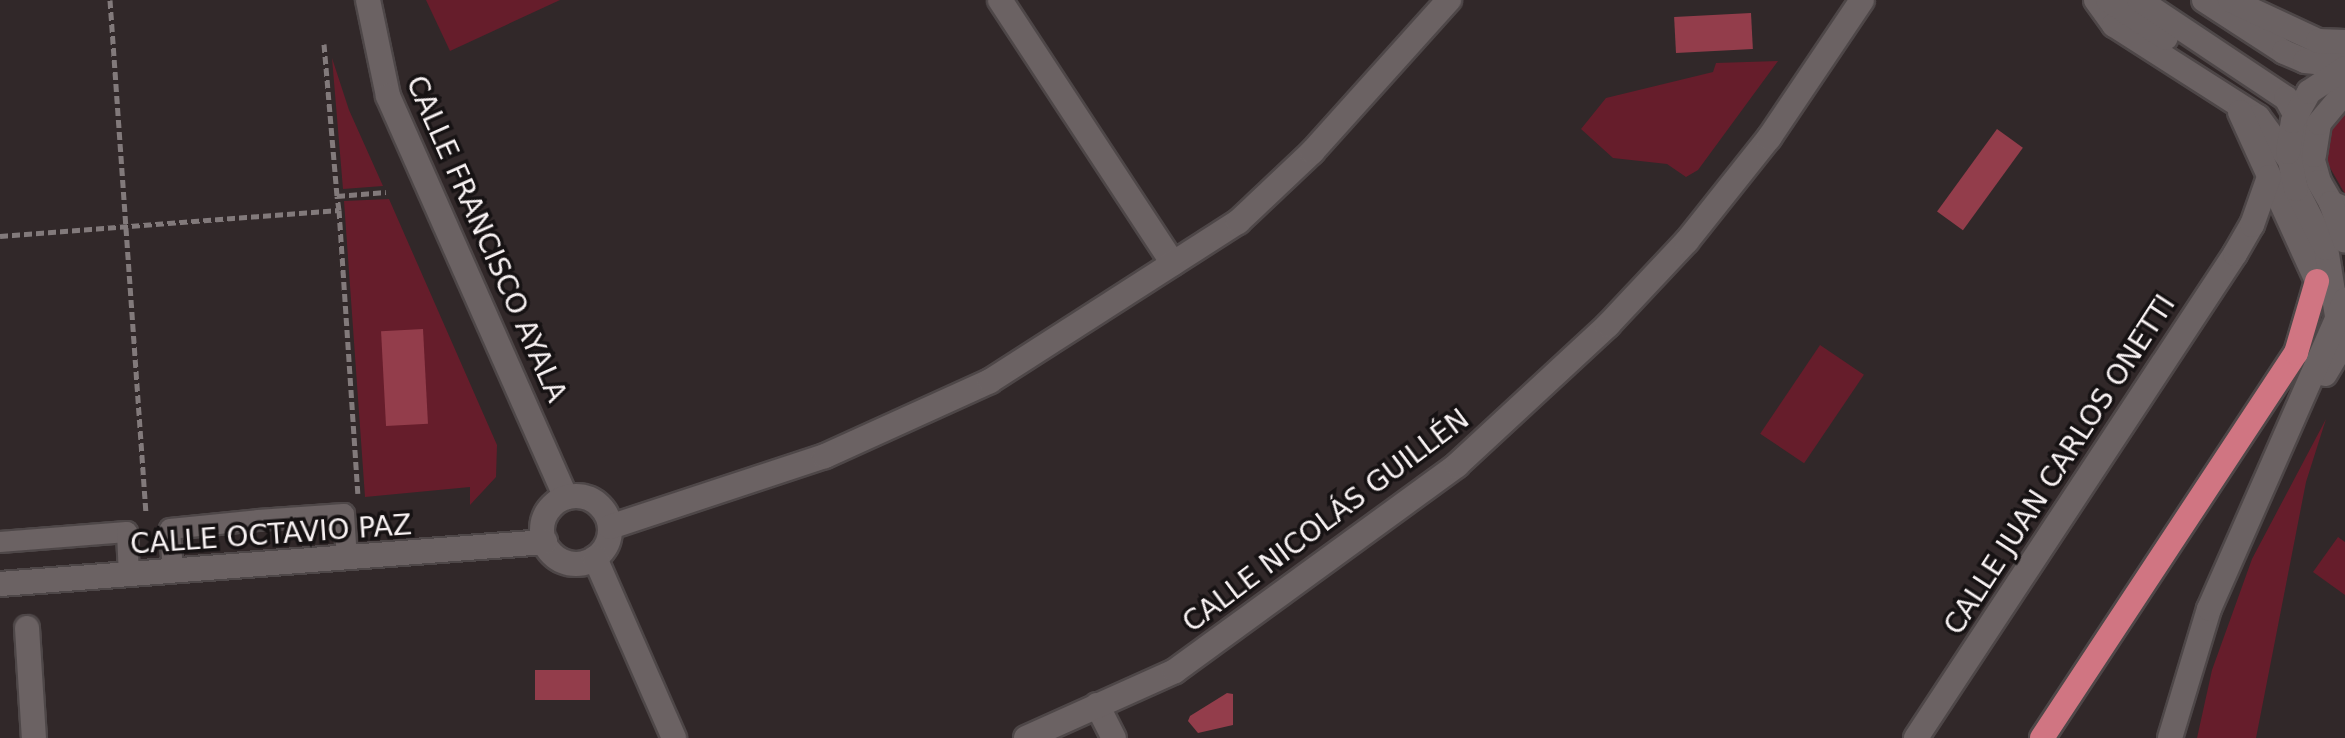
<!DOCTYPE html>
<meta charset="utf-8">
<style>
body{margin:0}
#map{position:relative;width:2345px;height:738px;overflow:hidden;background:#312829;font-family:"DejaVu Sans",sans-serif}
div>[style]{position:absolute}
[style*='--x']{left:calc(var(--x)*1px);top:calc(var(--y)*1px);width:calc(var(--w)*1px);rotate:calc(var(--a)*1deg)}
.green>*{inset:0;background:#661d2b;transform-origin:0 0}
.water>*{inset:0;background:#933d4b;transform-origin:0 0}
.path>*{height:5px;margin-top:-2.5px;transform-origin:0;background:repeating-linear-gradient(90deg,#827a7b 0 8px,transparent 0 12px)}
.roads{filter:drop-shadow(2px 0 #4e4748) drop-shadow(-2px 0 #4e4748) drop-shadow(0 2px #4e4748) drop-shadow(0 -2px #4e4748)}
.service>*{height:20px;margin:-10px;padding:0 10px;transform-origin:10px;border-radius:10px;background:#6b6263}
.pedestrian>*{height:24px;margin:-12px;padding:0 12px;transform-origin:12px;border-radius:12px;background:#6b6263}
.minor>*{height:24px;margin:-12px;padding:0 12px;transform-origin:12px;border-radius:12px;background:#6b6263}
.minor>.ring{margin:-12px;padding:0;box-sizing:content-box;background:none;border:24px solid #6b6263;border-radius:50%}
.tertiary>*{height:24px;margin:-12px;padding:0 12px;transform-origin:12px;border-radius:12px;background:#6b6263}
.trunk>*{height:24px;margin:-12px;padding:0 12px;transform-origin:12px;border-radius:12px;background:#d07582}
span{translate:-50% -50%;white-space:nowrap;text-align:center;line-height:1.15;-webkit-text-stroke:7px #161213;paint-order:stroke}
.street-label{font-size:28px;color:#f7f1f2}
</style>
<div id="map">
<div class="green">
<i style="clip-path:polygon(426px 0,560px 0,450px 51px)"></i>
<i style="clip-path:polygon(332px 58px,349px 110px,383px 186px,343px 189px)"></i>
<i style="clip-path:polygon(1778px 61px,1698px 170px,1686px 177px,1667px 164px,1613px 158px,1581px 129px,1606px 98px,1713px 72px,1716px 63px)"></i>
<i style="clip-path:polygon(2345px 111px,2345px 194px,2325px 159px,2332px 126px)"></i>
<i style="clip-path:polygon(389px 199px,497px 445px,496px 477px,470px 505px,470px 487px,365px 497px,344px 201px)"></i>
<i style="left:1820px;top:345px;width:53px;height:107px;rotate:34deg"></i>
<i style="clip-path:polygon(2326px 419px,2306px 482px,2256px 738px,2197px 738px,2212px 670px,2252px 559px)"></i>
<i style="clip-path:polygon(2338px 537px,2345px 542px,2345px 595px,2313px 572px)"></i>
</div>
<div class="water">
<i style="left:1751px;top:13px;width:36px;height:77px;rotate:87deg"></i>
<i style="left:1997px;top:129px;width:32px;height:102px;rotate:36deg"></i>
<i style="left:423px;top:329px;width:95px;height:42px;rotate:87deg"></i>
<i style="left:590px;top:670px;width:30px;height:55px;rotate:90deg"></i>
<i style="clip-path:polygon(1227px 693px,1233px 694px,1233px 725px,1198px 733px,1188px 721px,1190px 716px)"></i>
</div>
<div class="path">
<i style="--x:110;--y:0;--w:515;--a:85.99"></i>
<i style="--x:324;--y:44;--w:153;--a:85.1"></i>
<i style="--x:339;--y:210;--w:284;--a:86.2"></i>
<i style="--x:0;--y:236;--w:340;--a:-4.4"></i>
<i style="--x:339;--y:210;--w:14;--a:-98"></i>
<i style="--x:337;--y:196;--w:49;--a:-4.7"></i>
</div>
<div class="roads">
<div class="service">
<i style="--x:0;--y:542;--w:127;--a:-4.5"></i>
<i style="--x:127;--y:532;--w:44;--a:87.4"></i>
<i style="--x:173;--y:572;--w:43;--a:-94"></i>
<i style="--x:170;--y:529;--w:88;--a:-5.8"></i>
<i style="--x:258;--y:520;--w:86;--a:-4"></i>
<i style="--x:344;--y:514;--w:45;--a:86.2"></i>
</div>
<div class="pedestrian">
<i style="--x:27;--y:628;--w:110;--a:86.4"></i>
</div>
<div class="minor">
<i style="--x:368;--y:0;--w:98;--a:78.2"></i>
<i style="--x:388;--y:96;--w:439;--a:66.1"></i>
<i style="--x:1000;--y:0;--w:315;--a:56.7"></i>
<i style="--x:2096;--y:0;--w:31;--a:54"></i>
<i style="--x:2114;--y:25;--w:171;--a:32.6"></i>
<i style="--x:2258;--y:117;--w:52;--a:53.6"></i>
<i style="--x:2108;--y:0;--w:69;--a:33.2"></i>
<i style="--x:2139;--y:0;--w:177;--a:33.7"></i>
<i style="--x:2286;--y:98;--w:39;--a:61"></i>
<i style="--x:2305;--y:132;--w:52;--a:74.4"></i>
<i style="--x:2319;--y:182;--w:24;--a:60"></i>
<i style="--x:2331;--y:203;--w:15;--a:23"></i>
<i style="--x:2204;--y:0;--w:95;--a:33"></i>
<i style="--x:2284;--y:52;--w:23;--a:23"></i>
<i style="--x:2305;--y:61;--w:40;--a:5.7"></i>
<i style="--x:2230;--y:0;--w:97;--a:25"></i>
<i style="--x:2318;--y:41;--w:27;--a:2"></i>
<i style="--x:2240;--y:112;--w:186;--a:65.5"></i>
<i style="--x:2314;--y:155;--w:32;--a:-81"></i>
<i style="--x:2319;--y:123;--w:40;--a:-50"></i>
<i style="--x:2337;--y:316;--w:69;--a:-99.2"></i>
<i style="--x:2326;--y:248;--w:66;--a:-117"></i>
<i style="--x:2296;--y:189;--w:38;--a:-102"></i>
<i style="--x:2288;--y:152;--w:31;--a:-81"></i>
<i style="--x:2293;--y:121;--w:33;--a:-61"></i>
<i style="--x:2309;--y:92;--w:43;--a:-33.7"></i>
<i class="ring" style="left:542px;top:496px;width:44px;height:44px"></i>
<i style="--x:610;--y:527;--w:226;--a:-18.3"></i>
<i style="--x:825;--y:456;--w:181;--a:-24.4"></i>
<i style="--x:990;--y:381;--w:295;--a:-32.7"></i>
<i style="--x:1238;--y:222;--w:102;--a:-43.4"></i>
<i style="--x:1312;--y:152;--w:205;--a:-48"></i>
<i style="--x:595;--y:558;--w:197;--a:66.3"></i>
<i style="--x:0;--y:584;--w:547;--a:-4.41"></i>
<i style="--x:1097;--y:705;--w:37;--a:63"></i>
<i style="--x:1026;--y:738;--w:163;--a:-24.2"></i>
<i style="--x:1175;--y:671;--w:349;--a:-36.1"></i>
<i style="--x:1457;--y:465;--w:206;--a:-42.8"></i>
<i style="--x:1608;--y:325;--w:115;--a:-46.8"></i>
<i style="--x:1687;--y:241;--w:132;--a:-51.5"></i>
<i style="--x:1769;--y:138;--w:166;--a:-56"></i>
<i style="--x:1916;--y:738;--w:580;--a:-56.61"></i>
<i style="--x:2235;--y:254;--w:34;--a:-60"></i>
<i style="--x:2252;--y:225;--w:51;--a:-70.5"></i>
</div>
<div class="tertiary">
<i style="--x:2331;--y:203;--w:40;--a:69.8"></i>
<i style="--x:2325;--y:374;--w:39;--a:-59"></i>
<i style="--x:2170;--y:738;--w:135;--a:-73.2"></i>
<i style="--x:2209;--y:609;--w:338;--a:-66.2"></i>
</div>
<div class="trunk">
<i style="--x:2042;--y:738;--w:461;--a:-56.6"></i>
<i style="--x:2296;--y:353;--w:75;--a:-73.7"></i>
</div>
</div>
<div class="street-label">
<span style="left:486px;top:239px;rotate:66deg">CALLE FRANCISCO AYALA</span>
<span style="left:2060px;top:465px;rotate:-57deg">CALLE JUAN CARLOS ONETTI</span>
<span style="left:1326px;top:521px;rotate:-37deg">CALLE NICOLÁS GUILLÉN</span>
<span style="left:271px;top:535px;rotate:-4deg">CALLE OCTAVIO PAZ</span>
</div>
</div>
